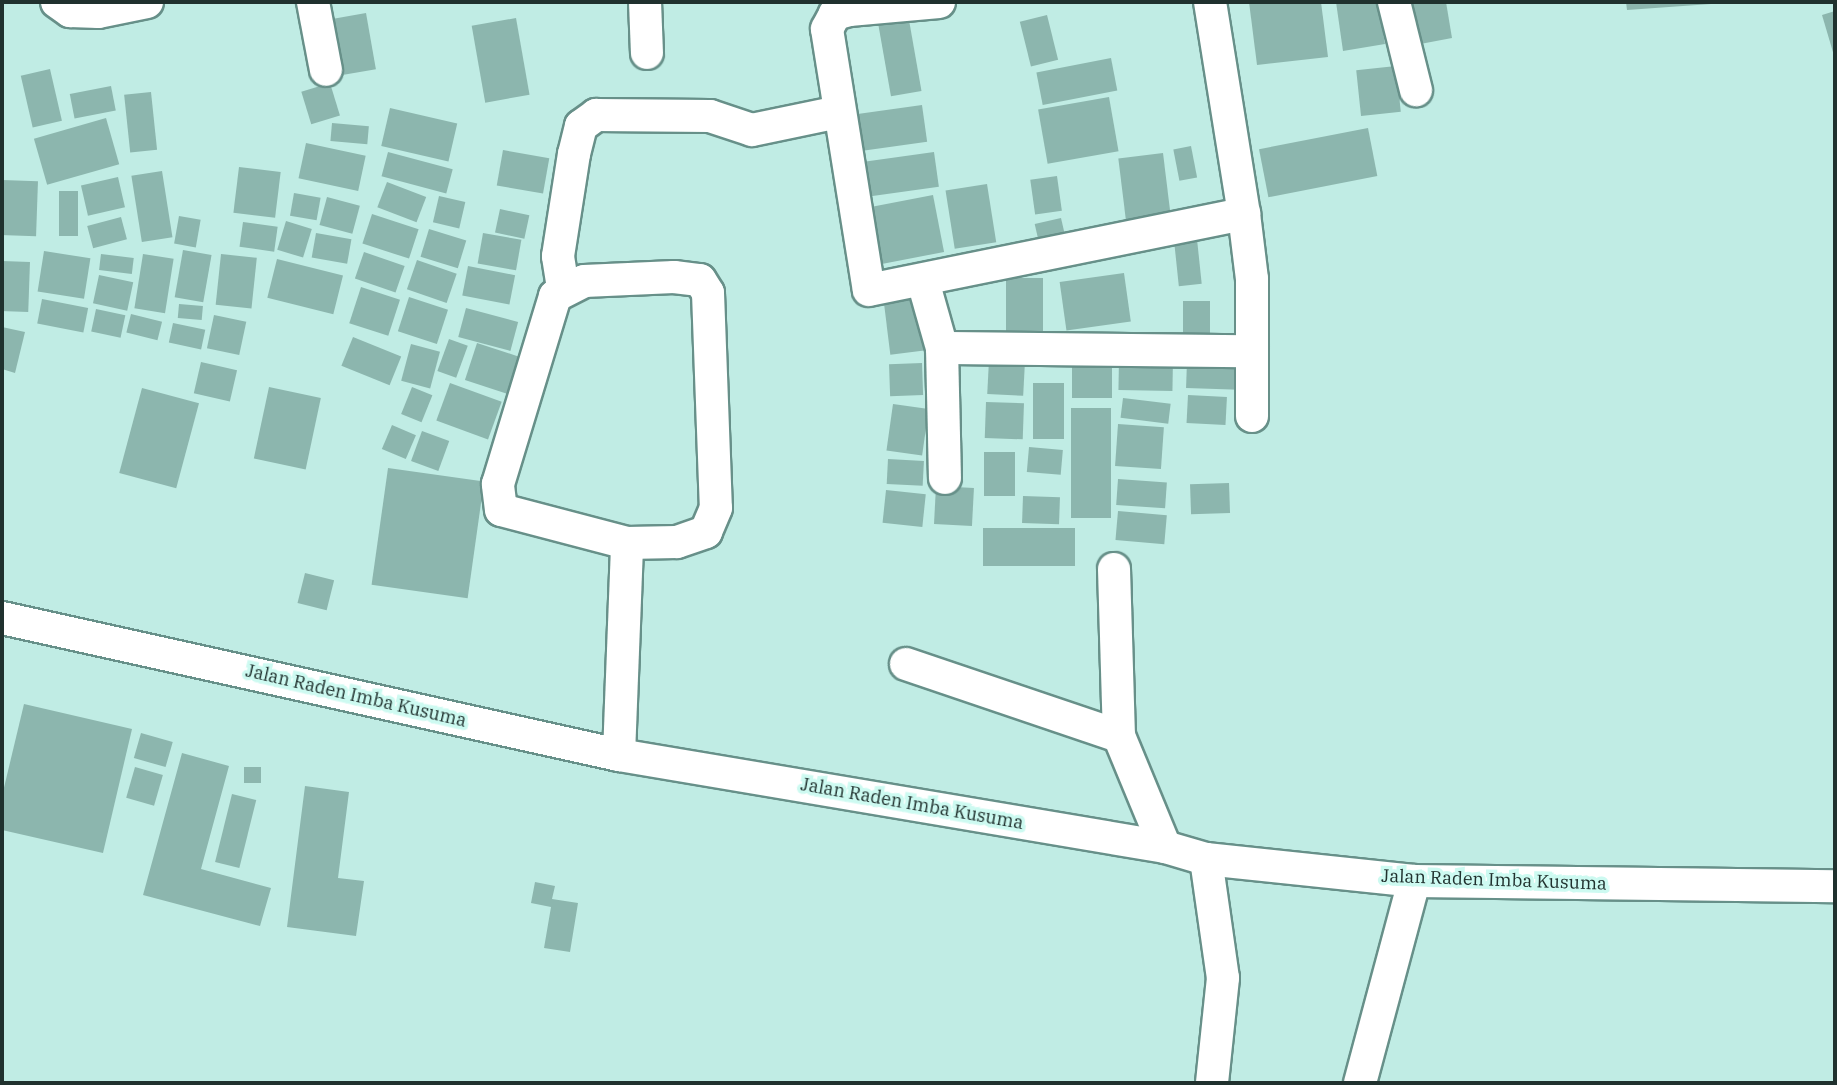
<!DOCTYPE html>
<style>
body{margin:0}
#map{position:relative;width:1837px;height:1085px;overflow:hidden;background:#c0ece4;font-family:"IBM Plex Serif",serif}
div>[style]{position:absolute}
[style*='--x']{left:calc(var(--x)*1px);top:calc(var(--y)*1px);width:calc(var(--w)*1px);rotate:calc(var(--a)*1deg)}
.building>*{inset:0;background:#8cb6ae;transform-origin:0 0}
.roads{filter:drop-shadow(2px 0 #679089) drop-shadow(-2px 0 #679089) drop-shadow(0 2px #679089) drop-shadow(0 -2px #679089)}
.minor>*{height:32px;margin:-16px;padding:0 16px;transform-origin:16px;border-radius:16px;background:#fff}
span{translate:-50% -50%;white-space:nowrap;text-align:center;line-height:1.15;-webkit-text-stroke:7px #cdfaf1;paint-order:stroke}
.street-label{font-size:18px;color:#20312e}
.frame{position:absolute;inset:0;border:4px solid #20312e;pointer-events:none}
</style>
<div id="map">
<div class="building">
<i style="clip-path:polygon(1249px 2px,1321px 2px,1328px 57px,1257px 65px)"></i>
<i style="clip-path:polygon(1336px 2px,1378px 2px,1385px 44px,1343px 51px)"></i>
<i style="clip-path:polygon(1407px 2px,1446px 2px,1452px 38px,1415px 45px)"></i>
<i style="clip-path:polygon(1626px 2px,1711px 2px,1711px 4px,1627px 10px)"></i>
<i style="clip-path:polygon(1835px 11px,1835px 59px,1822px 15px)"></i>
<i style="left:366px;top:13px;width:57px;height:43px;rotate:80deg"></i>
<i style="left:1047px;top:15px;width:46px;height:28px;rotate:76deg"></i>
<i style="left:516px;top:18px;width:78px;height:45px;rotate:80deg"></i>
<i style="left:909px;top:20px;width:72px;height:31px;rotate:80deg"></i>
<i style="left:1111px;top:58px;width:33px;height:76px;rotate:79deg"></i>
<i style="left:1396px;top:66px;width:46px;height:40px;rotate:84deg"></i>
<i style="left:50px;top:69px;width:53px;height:30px;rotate:77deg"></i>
<i style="left:330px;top:83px;width:34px;height:30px;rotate:73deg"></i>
<i style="left:111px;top:86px;width:25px;height:42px;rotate:79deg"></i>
<i style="left:151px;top:92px;width:58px;height:27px;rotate:84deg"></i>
<i style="left:1109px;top:97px;width:55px;height:72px;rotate:80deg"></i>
<i style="left:922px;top:105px;width:37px;height:65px;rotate:82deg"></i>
<i style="left:390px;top:108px;width:69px;height:39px;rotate:13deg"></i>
<i style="left:106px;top:118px;width:48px;height:75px;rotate:74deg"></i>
<i style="left:332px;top:123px;width:37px;height:18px;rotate:5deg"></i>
<i style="left:1368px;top:128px;width:49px;height:111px;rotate:79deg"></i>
<i style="left:306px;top:143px;width:61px;height:36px;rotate:12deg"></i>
<i style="left:1191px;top:146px;width:32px;height:18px;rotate:79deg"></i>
<i style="left:503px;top:150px;width:47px;height:36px;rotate:10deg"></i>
<i style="left:388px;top:152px;width:67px;height:25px;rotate:15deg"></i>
<i style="left:934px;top:152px;width:35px;height:76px;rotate:82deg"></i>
<i style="left:1163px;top:153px;width:70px;height:45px;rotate:83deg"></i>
<i style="left:239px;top:167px;width:42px;height:46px;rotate:7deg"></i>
<i style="left:162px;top:171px;width:67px;height:31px;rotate:81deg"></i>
<i style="left:1057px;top:176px;width:35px;height:27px;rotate:82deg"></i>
<i style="left:118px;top:177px;width:31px;height:38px;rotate:77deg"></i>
<i style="left:2px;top:180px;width:36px;height:55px;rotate:2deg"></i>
<i style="left:387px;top:182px;width:42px;height:27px;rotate:21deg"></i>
<i style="left:987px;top:184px;width:59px;height:42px;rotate:81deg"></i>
<i style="left:59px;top:191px;width:19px;height:45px"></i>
<i style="left:294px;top:193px;width:27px;height:23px;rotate:10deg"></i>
<i style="left:933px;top:195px;width:58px;height:70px;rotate:79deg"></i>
<i style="left:439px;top:196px;width:27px;height:27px;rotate:13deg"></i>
<i style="left:327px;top:197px;width:34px;height:29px;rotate:15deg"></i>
<i style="left:500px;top:209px;width:30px;height:24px;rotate:12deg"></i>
<i style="left:372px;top:214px;width:49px;height:31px;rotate:18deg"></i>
<i style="left:179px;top:216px;width:22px;height:28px;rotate:10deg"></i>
<i style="left:121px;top:217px;width:23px;height:35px;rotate:75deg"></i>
<i style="left:1061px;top:218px;width:26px;height:27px;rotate:77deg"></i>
<i style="left:286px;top:221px;width:27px;height:30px;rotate:17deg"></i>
<i style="left:243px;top:222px;width:35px;height:25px;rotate:8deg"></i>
<i style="left:429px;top:229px;width:39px;height:29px;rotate:17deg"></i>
<i style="left:316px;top:233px;width:36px;height:25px;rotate:10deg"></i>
<i style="left:483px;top:233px;width:39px;height:31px;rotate:10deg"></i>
<i style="left:1197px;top:239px;width:45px;height:23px;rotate:84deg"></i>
<i style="left:183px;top:250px;width:29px;height:48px;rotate:10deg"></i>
<i style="left:44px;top:251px;width:47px;height:41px;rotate:9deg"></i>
<i style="left:364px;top:252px;width:43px;height:28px;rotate:19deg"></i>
<i style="left:101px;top:254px;width:33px;height:16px;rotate:7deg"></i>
<i style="left:143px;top:254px;width:31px;height:55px;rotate:9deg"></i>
<i style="left:221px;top:254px;width:36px;height:51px;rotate:6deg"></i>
<i style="left:277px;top:259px;width:68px;height:40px;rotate:14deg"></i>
<i style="left:417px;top:260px;width:42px;height:31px;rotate:19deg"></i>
<i style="left:2px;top:261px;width:28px;height:50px;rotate:2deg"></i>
<i style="left:468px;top:266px;width:48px;height:30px;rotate:11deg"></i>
<i style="left:1124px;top:273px;width:49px;height:65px;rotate:82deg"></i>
<i style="left:99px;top:275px;width:35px;height:29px;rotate:12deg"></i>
<i style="left:1006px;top:278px;width:37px;height:60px"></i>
<i style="left:361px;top:287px;width:41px;height:38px;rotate:18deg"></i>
<i style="left:917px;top:293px;width:58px;height:34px;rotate:83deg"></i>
<i style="left:409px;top:297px;width:41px;height:36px;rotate:18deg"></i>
<i style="left:42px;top:299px;width:47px;height:25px;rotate:11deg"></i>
<i style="left:1183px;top:301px;width:27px;height:43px"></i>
<i style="left:179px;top:304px;width:24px;height:14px;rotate:5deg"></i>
<i style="left:466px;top:308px;width:54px;height:30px;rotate:15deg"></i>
<i style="left:96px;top:309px;width:30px;height:23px;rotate:12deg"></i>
<i style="left:131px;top:314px;width:32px;height:19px;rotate:14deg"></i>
<i style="left:214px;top:315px;width:33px;height:34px;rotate:12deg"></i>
<i style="left:173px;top:323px;width:33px;height:20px;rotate:12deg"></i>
<i style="clip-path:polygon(2px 327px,25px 332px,15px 373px,2px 369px)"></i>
<i style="left:353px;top:337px;width:52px;height:31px;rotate:22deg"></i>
<i style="left:449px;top:339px;width:20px;height:34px;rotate:20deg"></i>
<i style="left:477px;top:343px;width:45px;height:39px;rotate:18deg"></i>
<i style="left:411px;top:344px;width:30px;height:38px;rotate:15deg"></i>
<i style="left:1119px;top:358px;width:54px;height:32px;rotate:1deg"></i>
<i style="left:989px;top:360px;width:36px;height:34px;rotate:3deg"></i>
<i style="left:1187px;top:361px;width:53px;height:27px;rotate:2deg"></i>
<i style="left:201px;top:362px;width:37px;height:32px;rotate:13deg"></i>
<i style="left:922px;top:363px;width:32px;height:33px;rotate:88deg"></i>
<i style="left:1072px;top:366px;width:40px;height:32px"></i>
<i style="left:450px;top:383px;width:55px;height:40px;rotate:20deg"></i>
<i style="left:1033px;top:383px;width:31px;height:56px"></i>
<i style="left:269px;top:387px;width:53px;height:73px;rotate:12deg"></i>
<i style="left:412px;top:387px;width:22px;height:29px;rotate:22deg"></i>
<i style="left:142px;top:388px;width:59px;height:88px;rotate:15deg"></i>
<i style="left:1188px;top:395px;width:39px;height:28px;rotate:3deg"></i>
<i style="left:1123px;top:398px;width:48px;height:20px;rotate:7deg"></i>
<i style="left:986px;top:402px;width:38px;height:36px;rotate:2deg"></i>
<i style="left:893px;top:404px;width:36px;height:47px;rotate:8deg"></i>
<i style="left:1071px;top:408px;width:40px;height:110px"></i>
<i style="left:1118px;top:424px;width:46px;height:42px;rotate:4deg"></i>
<i style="left:392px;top:425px;width:26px;height:26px;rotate:23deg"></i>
<i style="left:422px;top:431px;width:29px;height:32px;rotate:20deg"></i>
<i style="left:1029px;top:447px;width:34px;height:25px;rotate:5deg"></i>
<i style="left:1015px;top:452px;width:44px;height:31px;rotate:90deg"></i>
<i style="left:888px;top:459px;width:36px;height:25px;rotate:3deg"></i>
<i style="left:388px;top:468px;width:97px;height:118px;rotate:8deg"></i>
<i style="left:1118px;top:479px;width:49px;height:26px;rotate:4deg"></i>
<i style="left:1229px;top:483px;width:30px;height:39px;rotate:88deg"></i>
<i style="left:936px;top:486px;width:38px;height:38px;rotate:3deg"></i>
<i style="left:886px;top:490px;width:40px;height:33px;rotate:6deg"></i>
<i style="left:1023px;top:496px;width:37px;height:27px;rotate:2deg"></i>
<i style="left:1118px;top:511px;width:49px;height:29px;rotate:5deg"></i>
<i style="left:1075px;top:528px;width:38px;height:92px;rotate:90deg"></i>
<i style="left:305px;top:573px;width:30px;height:31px;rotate:14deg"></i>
<i style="clip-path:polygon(24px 704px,132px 729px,103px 853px,2px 830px,2px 796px)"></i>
<i style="left:141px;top:733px;width:33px;height:26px;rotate:16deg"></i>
<i style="clip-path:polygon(182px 753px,229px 766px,201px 869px,271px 888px,260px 926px,143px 895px)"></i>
<i style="left:135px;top:767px;width:29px;height:32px;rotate:16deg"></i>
<i style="left:244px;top:767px;width:17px;height:16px"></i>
<i style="clip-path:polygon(305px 786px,349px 792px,338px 878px,364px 881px,356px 936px,287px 927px)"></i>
<i style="left:232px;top:794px;width:25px;height:70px;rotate:14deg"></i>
<i style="clip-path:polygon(535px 882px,555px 886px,552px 899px,578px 903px,570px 952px,544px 948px,551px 907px,531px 903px)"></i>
</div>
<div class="roads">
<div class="minor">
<i style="--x:57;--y:2;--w:16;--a:35"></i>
<i style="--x:70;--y:11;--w:28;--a:2"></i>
<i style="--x:98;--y:12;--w:50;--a:-11.5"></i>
<i style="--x:313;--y:2;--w:69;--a:79.2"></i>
<i style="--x:645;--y:2;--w:51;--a:87.8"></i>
<i style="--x:939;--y:2;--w:90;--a:174.9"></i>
<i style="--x:849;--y:10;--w:15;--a:164"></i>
<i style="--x:835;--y:14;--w:17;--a:118"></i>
<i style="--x:827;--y:29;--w:264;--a:80.9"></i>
<i style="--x:869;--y:290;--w:383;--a:-11.5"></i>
<i style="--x:1244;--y:214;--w:215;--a:-99.1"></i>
<i style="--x:1394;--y:2;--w:91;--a:76"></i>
<i style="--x:1244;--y:214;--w:65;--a:83"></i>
<i style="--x:1252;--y:279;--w:137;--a:90"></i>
<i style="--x:674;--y:277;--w:26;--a:7"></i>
<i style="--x:700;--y:280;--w:15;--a:58"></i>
<i style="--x:708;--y:293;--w:215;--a:87.9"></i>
<i style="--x:716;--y:508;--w:26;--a:113"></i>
<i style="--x:706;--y:532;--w:31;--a:161"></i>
<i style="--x:677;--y:542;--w:50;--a:178.9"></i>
<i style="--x:627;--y:543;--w:130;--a:-165.3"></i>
<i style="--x:501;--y:510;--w:26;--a:-97"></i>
<i style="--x:498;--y:484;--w:196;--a:-73.1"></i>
<i style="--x:555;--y:296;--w:33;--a:-27"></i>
<i style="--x:584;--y:281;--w:90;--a:-2.5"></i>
<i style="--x:923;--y:281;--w:70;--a:74.2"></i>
<i style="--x:942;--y:348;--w:310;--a:0.6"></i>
<i style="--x:563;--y:288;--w:32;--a:-99"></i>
<i style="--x:558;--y:256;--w:103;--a:-81.1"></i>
<i style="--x:574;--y:154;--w:29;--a:-76"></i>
<i style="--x:581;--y:126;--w:19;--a:-36"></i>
<i style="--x:596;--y:115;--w:114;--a:0.5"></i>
<i style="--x:710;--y:116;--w:44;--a:18.4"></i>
<i style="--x:752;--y:130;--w:89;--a:-11.7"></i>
<i style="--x:942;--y:348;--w:130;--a:88.7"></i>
<i style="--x:1114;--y:569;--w:167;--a:88.3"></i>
<i style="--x:2;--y:618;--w:632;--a:12.52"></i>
<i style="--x:619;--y:755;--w:554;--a:9.56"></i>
<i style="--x:1165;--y:847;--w:43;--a:16.3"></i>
<i style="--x:1206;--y:859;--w:209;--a:6"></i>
<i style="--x:1414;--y:881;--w:421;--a:0.7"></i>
<i style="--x:906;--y:664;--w:225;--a:18.7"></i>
<i style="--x:1119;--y:736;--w:120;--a:67.5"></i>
<i style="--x:619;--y:755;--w:212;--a:-87.8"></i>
<i style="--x:1206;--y:859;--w:120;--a:81.9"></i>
<i style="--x:1223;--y:978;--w:106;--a:96"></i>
<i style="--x:1360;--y:1083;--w:209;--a:-75"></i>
</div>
</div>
<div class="street-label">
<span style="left:356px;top:696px;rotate:13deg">Jalan Raden Imba Kusuma</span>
<span style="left:912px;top:804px;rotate:10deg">Jalan Raden Imba Kusuma</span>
<span style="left:1494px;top:880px;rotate:2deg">Jalan Raden Imba Kusuma</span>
</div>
<div class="frame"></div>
</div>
